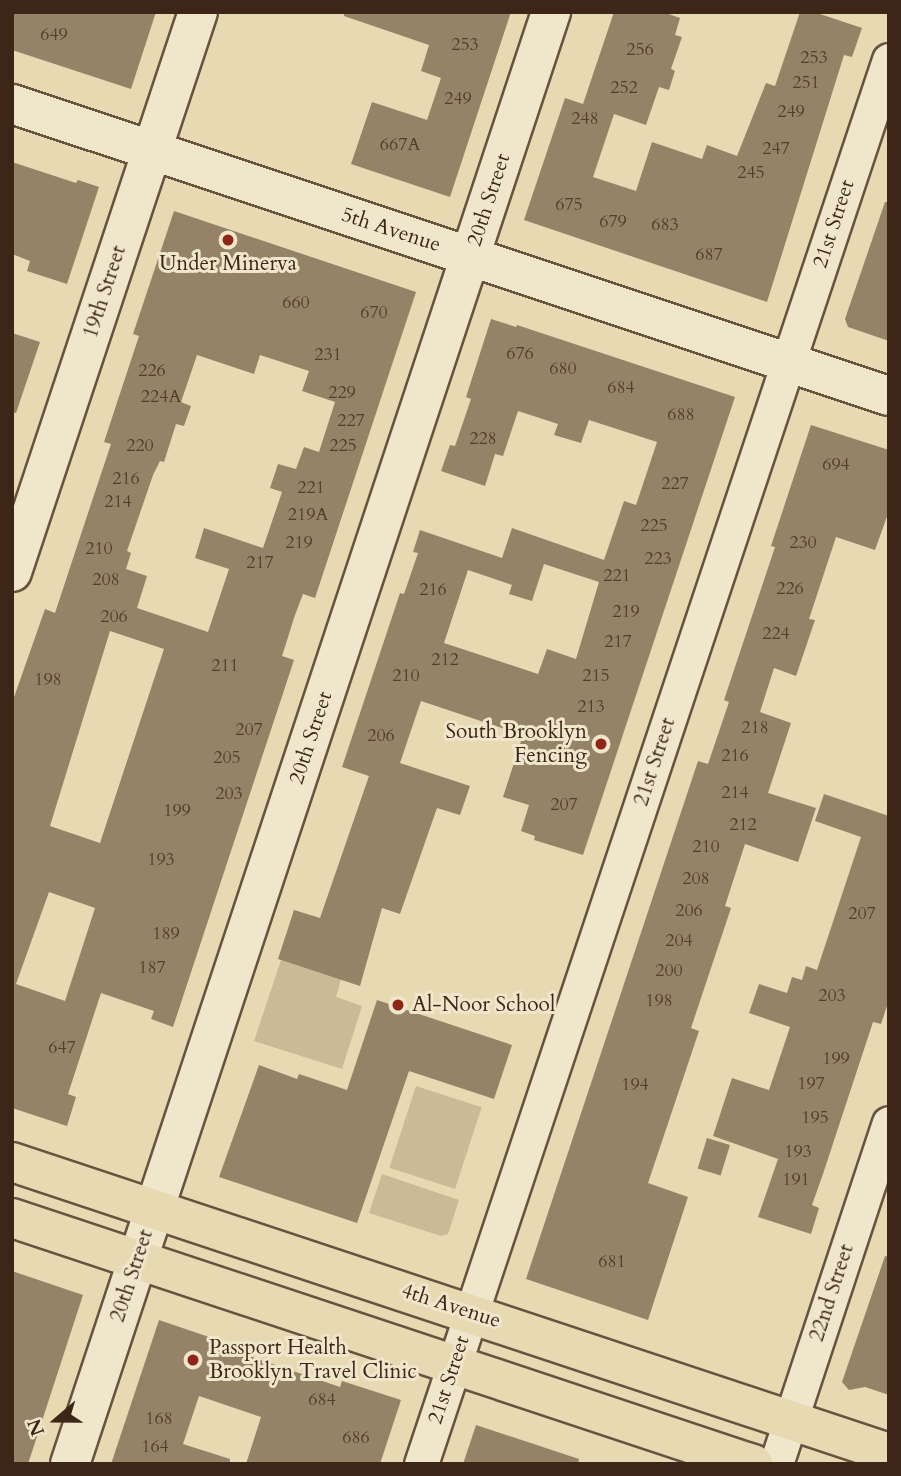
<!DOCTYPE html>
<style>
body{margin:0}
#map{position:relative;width:901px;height:1476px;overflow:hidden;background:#e7d9b1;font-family:Cardo,serif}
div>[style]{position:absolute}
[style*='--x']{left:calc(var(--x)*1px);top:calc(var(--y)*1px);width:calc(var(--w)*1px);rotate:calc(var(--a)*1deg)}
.green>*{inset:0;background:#cabb97;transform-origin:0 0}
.building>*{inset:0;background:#958368;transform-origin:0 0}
.roads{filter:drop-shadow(2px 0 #68533e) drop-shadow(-2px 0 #68533e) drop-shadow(0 2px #68533e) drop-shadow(0 -2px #68533e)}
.street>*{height:33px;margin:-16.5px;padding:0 16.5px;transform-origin:16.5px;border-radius:16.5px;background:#efe6cc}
.secondary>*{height:38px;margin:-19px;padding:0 19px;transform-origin:19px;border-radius:19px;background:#efe6cc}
.primary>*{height:38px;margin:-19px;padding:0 19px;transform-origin:19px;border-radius:19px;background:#e7d9b1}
.dots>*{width:19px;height:19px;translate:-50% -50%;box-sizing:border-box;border:4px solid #efe6cc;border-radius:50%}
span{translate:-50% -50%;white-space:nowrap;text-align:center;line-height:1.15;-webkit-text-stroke:6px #efe6cc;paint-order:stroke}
.number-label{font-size:18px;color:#533d2c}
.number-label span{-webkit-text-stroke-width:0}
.street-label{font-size:21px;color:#3d2618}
.poi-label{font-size:21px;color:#3d2618}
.right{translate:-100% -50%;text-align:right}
.left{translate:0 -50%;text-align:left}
.frame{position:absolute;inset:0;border:14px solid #3d2618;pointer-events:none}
.north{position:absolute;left:21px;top:1385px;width:70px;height:70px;-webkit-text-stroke:5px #efe6cc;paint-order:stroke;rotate:250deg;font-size:19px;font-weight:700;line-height:28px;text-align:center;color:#3d2618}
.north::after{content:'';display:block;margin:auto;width:24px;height:32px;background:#3d2618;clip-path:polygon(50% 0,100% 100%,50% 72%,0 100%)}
</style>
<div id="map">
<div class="green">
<i style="clip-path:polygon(281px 960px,341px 979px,336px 997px,362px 1006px,342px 1069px,254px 1041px)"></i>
<i style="left:416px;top:1086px;width:69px;height:86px;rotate:18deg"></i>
<i style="clip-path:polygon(382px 1174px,459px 1200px,448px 1234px,441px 1236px,369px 1213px)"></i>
</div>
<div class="building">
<i style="clip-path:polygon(12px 12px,156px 12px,131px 89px,12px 50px)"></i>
<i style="clip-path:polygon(344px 12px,511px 12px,450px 197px,351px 164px,372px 102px,427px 120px,441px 78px,421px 71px,429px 45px,344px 16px)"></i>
<i style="clip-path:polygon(614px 12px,663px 12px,680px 18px,675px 35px,682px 37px,671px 69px,675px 71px,669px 90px,659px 87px,646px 125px,614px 114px,593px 177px,636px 191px,652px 142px,702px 159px,707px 145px,737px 156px,766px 83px,775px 86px,800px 12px,814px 12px,862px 28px,852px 57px,844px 55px,767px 302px,524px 220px,565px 98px,583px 104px)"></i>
<i style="clip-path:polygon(12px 162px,76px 183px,78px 180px,99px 187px,67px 284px,27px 271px,30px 261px,12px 254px)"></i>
<i style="clip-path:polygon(885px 202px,889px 202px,889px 341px,848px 327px,845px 319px)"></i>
<i style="clip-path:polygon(evenodd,174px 211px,416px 292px,315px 598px,303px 594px,295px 615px,282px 656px,294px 660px,173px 1027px,151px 1019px,154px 1011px,101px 993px,68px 1094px,76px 1097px,67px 1126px,12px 1108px,12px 703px,45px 609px,55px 613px,90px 507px,111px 444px,104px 442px,139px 336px,133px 334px,174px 211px,197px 355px,254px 374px,260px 355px,309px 371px,302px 391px,335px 402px,319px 452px,304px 447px,296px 469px,278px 464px,270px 488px,282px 492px,263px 548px,204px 528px,195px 558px,229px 569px,208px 632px,137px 608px,147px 576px,126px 569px,131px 553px,127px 551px,153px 475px,160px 461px,164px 462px,176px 424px,184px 426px,191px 406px,181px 402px,197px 355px,174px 211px,110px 631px,164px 649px,100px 843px,50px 826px,110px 631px,174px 211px,49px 892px,95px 908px,65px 1001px,16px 984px,49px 892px)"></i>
<i style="clip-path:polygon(evenodd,491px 319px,516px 327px,517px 325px,735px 397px,583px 855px,534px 840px,535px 836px,521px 831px,529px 805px,503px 797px,523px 735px,421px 701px,400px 763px,470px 786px,460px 815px,437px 808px,400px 914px,382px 908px,360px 986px,278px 959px,294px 910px,320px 918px,369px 776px,342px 767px,400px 593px,404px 594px,418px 553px,413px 552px,420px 530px,502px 558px,512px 528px,604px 560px,624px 501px,636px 505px,657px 442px,589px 420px,581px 443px,554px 435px,558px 424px,518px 411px,503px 456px,495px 454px,485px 486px,441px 471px,450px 445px,455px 446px,471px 399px,466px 397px,491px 319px,544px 564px,599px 582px,576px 659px,547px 649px,538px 674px,444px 643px,468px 570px,512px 585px,509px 594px,532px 601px,544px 564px)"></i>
<i style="clip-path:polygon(12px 333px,40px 342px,16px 413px,12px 412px)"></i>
<i style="clip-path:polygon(811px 425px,889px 450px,889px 511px,875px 550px,836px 537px,809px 619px,815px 620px,796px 676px,774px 668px,760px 712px,791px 723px,768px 793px,816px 808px,798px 862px,745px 844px,725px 906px,731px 908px,691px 1028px,699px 1031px,648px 1183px,688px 1197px,648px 1320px,526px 1279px,698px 761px,708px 764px,729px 702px,724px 700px,775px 547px,771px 546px)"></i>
<i style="clip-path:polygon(824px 794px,889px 816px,889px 1000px,881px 1024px,873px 1022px,823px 1174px,812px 1205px,819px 1208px,811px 1234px,758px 1217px,778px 1159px,713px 1136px,732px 1078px,769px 1090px,790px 1027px,749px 1013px,759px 984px,787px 993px,792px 977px,802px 980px,806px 966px,817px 970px,861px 837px,815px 821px)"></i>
<i style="clip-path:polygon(377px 1000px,512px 1045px,494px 1099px,409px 1071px,357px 1223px,219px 1177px,259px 1065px,297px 1079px,299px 1074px,347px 1090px)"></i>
<i style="left:707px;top:1138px;width:24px;height:32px;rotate:17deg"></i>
<i style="clip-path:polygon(885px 1256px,889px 1257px,889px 1395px,865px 1387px,849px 1390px,842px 1382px)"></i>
<i style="clip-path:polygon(12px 1271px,83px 1295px,28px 1464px,12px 1464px)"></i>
<i style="clip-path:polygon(159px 1320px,212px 1338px,211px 1343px,340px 1387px,342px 1381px,401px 1400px,380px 1464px,246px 1464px,261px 1417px,199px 1396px,183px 1444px,230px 1459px,230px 1464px,111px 1464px)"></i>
<i style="clip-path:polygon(476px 1425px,579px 1459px,578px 1464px,463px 1464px)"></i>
</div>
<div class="roads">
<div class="street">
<i style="--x:421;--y:1464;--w:1480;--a:-71.57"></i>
<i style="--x:776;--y:1464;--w:359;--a:-71.7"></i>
</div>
<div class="secondary">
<i style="--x:12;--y:104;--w:924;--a:18.42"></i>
<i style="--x:12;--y:572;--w:590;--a:-71.63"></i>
<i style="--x:70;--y:1464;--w:1530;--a:-71.67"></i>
</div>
<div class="primary">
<i style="--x:12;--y:1162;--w:924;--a:18.36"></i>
<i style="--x:12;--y:1218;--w:781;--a:18.37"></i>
</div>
</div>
<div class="dots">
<i style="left:228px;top:240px;background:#8f2418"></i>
<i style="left:601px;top:744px;background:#8f2418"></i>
<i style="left:398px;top:1005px;background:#8f2418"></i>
<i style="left:193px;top:1360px;background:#8f2418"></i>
</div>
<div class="number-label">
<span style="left:54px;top:35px">649</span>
<span style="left:465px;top:45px">253</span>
<span style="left:640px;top:50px">256</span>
<span style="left:814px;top:58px">253</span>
<span style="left:806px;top:83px">251</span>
<span style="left:624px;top:88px">252</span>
<span style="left:458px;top:99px">249</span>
<span style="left:791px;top:112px">249</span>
<span style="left:585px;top:119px">248</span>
<span style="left:400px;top:145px">667A</span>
<span style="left:776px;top:149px">247</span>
<span style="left:751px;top:173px">245</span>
<span style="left:569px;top:205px">675</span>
<span style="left:613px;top:222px">679</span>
<span style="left:665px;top:225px">683</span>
<span style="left:709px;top:255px">687</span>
<span style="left:296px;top:303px">660</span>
<span style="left:374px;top:313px">670</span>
<span style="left:520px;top:354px">676</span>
<span style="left:328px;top:355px">231</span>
<span style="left:563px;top:369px">680</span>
<span style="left:152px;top:371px">226</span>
<span style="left:621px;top:388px">684</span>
<span style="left:342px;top:393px">229</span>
<span style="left:161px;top:397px">224A</span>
<span style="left:681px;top:415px">688</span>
<span style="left:351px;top:421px">227</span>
<span style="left:483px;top:439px">228</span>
<span style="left:140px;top:446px">220</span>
<span style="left:343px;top:446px">225</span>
<span style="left:836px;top:465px">694</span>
<span style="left:126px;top:479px">216</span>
<span style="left:675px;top:484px">227</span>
<span style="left:311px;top:488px">221</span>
<span style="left:118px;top:502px">214</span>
<span style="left:308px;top:515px">219A</span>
<span style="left:654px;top:526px">225</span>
<span style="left:299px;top:543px">219</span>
<span style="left:803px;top:543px">230</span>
<span style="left:99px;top:549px">210</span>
<span style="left:658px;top:559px">223</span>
<span style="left:260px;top:563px">217</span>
<span style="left:617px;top:576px">221</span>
<span style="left:106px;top:580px">208</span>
<span style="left:790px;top:589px">226</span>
<span style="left:433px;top:590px">216</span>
<span style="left:626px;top:612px">219</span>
<span style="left:114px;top:617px">206</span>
<span style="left:776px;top:634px">224</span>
<span style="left:618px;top:642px">217</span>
<span style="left:445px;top:660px">212</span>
<span style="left:225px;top:666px">211</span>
<span style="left:406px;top:676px">210</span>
<span style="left:596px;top:676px">215</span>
<span style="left:48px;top:680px">198</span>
<span style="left:591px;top:707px">213</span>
<span style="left:755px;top:728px">218</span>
<span style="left:249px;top:730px">207</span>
<span style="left:381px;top:736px">206</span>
<span style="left:735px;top:756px">216</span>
<span style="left:227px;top:758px">205</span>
<span style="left:735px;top:793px">214</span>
<span style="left:229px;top:794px">203</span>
<span style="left:564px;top:805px">207</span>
<span style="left:177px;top:811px">199</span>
<span style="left:743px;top:825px">212</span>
<span style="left:706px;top:847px">210</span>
<span style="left:161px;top:860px">193</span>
<span style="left:696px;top:879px">208</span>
<span style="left:689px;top:911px">206</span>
<span style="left:862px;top:914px">207</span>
<span style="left:166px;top:934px">189</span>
<span style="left:679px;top:941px">204</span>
<span style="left:152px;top:968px">187</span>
<span style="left:669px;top:971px">200</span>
<span style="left:832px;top:996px">203</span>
<span style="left:659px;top:1001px">198</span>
<span style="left:62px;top:1048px">647</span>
<span style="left:836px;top:1059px">199</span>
<span style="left:811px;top:1084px">197</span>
<span style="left:635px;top:1085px">194</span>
<span style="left:815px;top:1118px">195</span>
<span style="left:798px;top:1152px">193</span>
<span style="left:796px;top:1180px">191</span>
<span style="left:612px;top:1262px">681</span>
<span style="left:322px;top:1400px">684</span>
<span style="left:159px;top:1419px">168</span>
<span style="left:356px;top:1438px">686</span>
<span style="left:155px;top:1447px">164</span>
</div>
<div class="street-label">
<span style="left:489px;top:200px;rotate:-72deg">20th Street</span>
<span style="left:834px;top:224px;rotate:-72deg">21st Street</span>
<span style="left:391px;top:230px;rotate:18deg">5th Avenue</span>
<span style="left:105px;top:292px;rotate:-72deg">19th Street</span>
<span style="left:311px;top:738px;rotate:-72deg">20th Street</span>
<span style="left:655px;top:762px;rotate:-72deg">21st Street</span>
<span style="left:132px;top:1276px;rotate:-72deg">20th Street</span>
<span style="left:832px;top:1293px;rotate:-72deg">22nd Street</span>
<span style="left:451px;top:1306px;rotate:18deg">4th Avenue</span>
<span style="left:449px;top:1380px;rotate:-72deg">21st Street</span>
</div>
<div class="poi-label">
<span style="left:228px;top:264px">Under Minerva</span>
<span class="right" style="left:587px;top:744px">South Brooklyn<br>Fencing</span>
<span class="left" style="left:412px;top:1005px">Al-Noor School</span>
<span class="left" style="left:209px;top:1360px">Passport Health<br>Brooklyn Travel Clinic</span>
</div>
<div class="frame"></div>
<div class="north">N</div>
</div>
